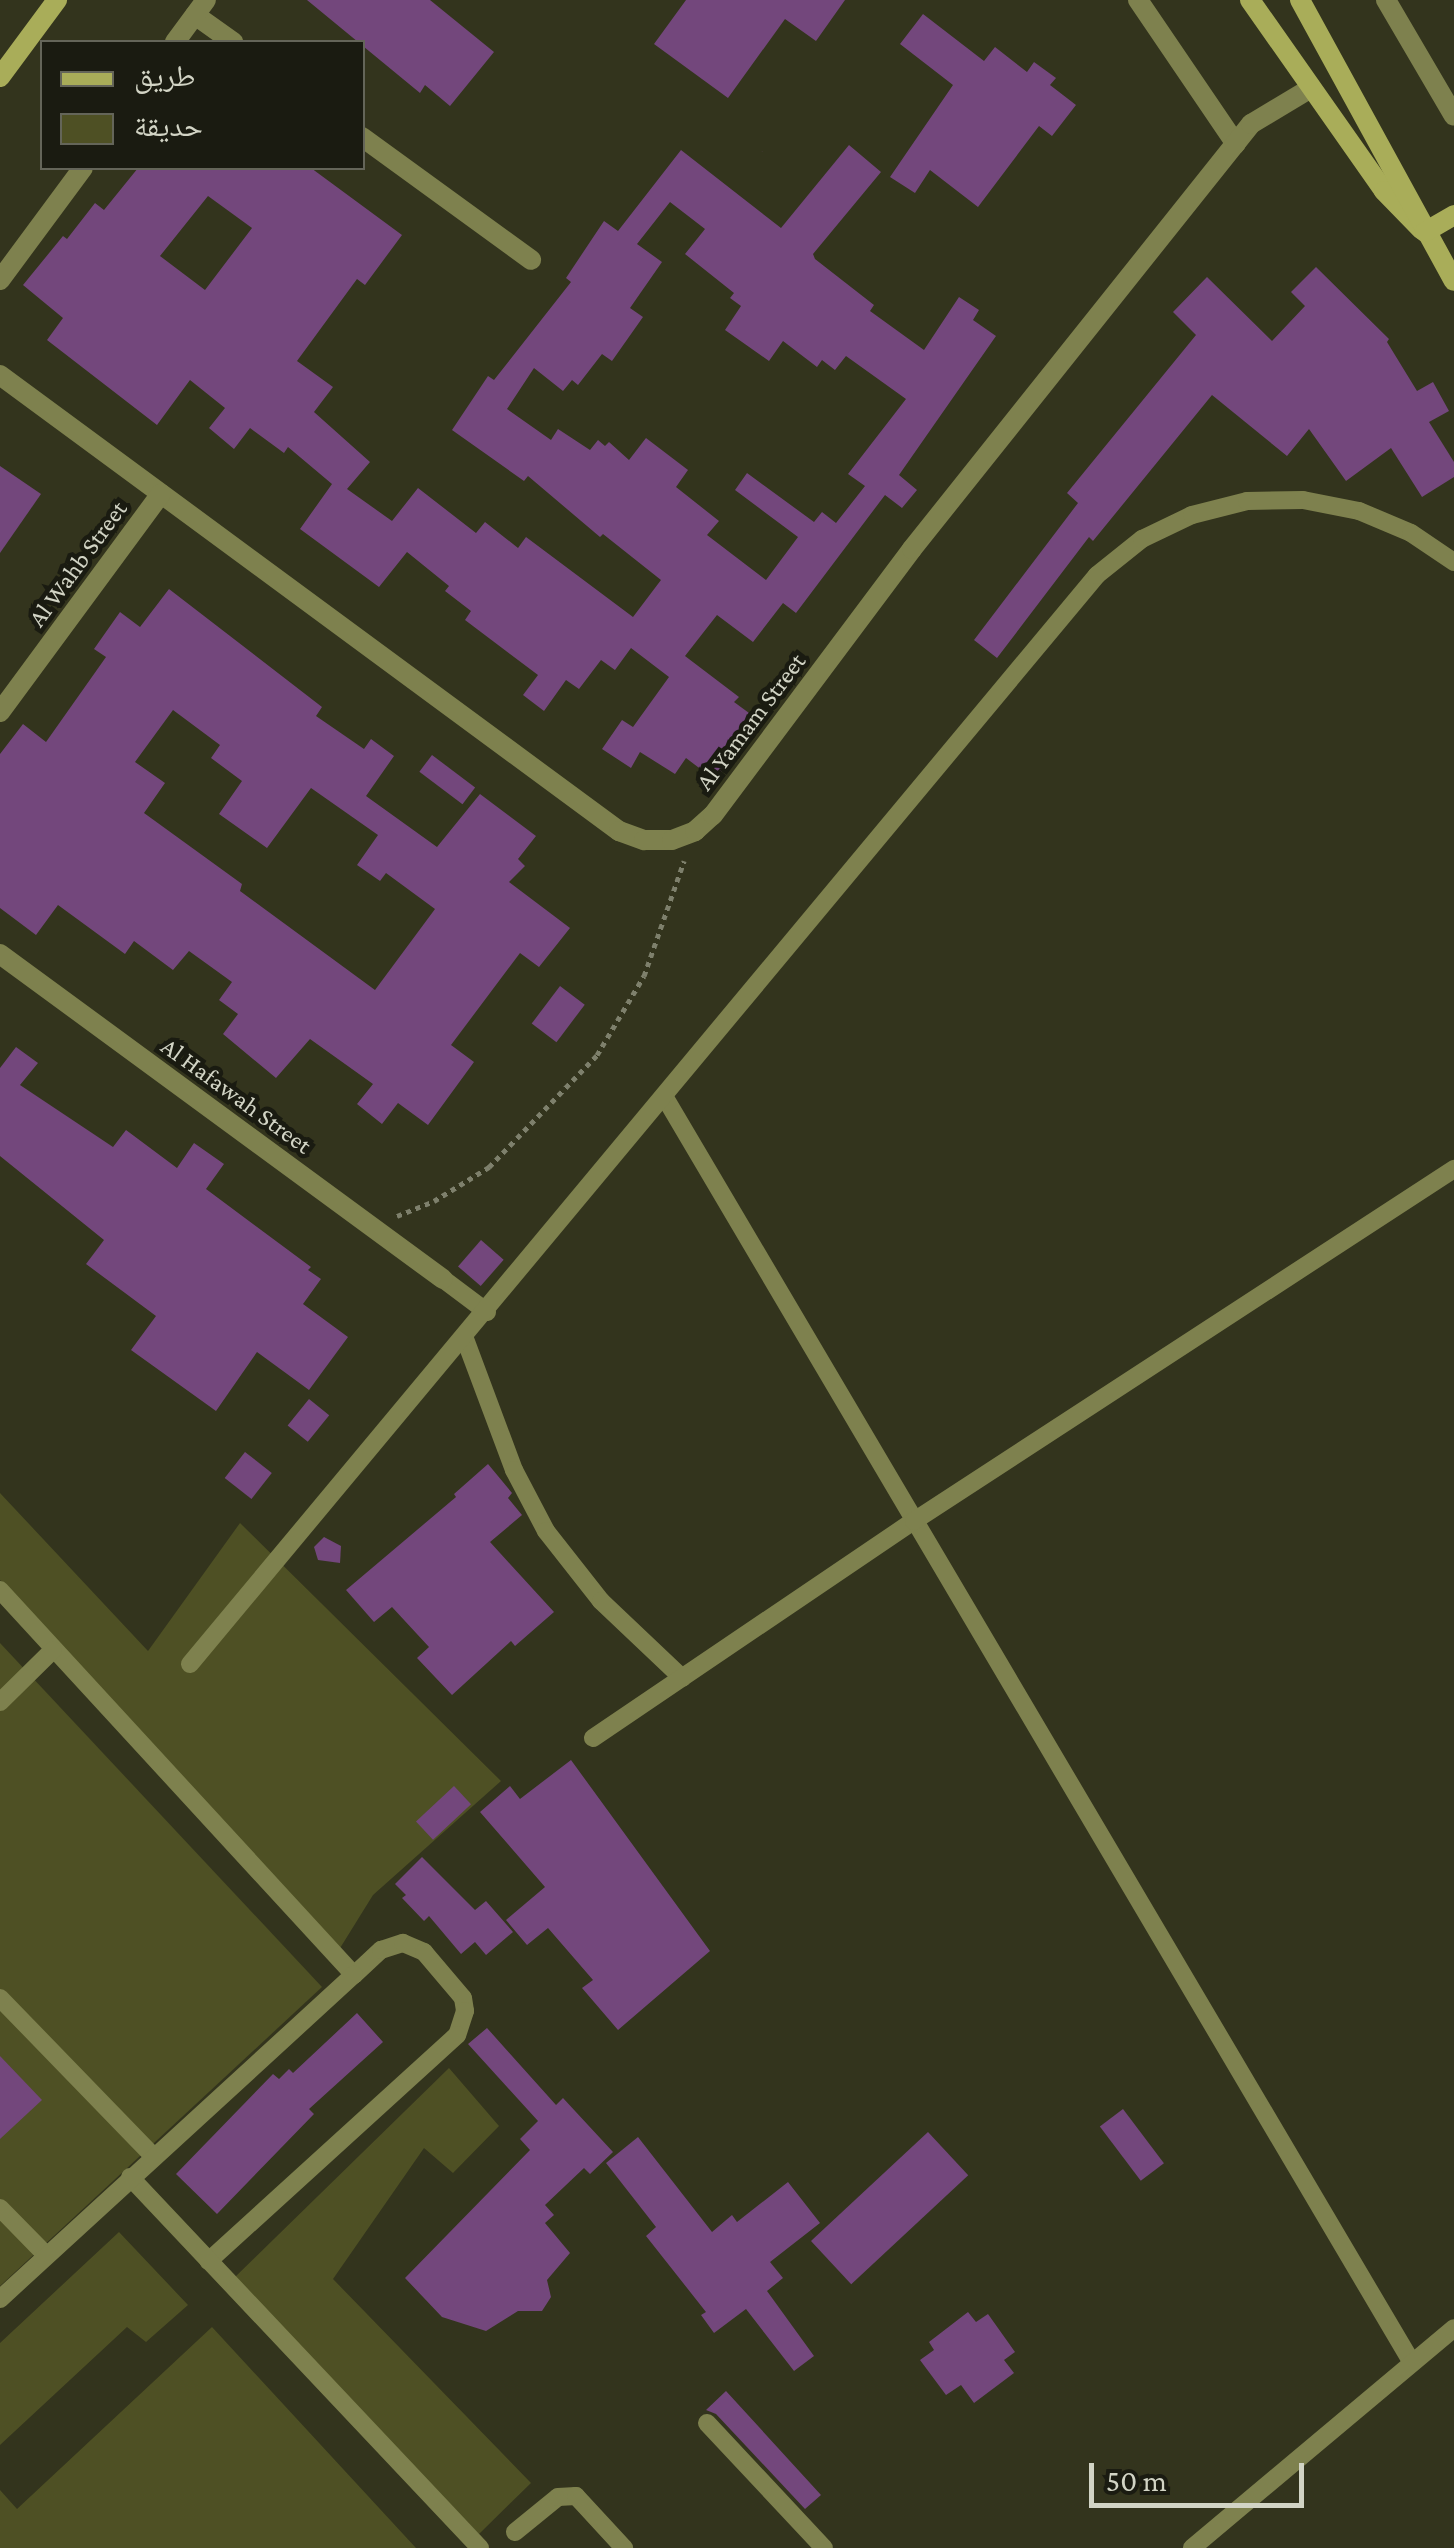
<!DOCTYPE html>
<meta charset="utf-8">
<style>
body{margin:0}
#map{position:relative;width:1454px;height:2548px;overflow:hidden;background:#33341d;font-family:"Crimson Pro","Noto Naskh Arabic",serif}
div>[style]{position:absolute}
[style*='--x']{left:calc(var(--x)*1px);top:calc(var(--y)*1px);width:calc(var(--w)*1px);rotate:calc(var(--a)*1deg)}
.green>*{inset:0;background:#4e5024}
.building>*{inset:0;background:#73477c;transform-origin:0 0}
.path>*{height:5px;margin-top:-2.5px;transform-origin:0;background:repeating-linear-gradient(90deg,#7e806c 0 5px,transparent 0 10px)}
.lane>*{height:18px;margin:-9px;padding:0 9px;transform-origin:9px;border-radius:9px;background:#7e814e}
.street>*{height:20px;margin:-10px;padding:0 10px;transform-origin:10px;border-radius:10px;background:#7e814e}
.secondary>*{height:20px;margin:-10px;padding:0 10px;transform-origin:10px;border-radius:10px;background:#a9ad59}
span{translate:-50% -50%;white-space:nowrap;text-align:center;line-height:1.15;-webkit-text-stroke:9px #1a1b11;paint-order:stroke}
.street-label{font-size:25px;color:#d2d4c5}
.legend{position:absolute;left:40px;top:40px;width:325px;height:130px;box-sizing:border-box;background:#1a1b11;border:2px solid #646559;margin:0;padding:12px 18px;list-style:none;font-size:30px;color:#d2d4c5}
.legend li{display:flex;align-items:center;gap:20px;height:50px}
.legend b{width:50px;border:2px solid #646559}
.scale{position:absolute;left:1089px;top:2463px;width:215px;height:45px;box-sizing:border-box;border:5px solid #d2d4c5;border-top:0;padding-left:12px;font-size:30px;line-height:35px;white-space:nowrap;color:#d2d4c5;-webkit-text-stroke:8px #1a1b11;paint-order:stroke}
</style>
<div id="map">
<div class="green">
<i style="clip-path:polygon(0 1493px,148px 1651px,240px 1523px,501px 1781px,373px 1895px,337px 1953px,0 1580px)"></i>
<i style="clip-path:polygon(0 1643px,322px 1987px,0 2286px)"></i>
<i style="clip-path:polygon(449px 2068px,499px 2126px,453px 2173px,424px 2148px,333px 2279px,531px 2483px,479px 2534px,233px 2279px)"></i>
<i style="clip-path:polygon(119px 2232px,188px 2305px,146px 2342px,127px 2327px,0 2445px,0 2343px)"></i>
<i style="clip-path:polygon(212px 2327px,416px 2548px,0 2548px,0 2490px,17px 2509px)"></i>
</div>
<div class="building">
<i style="clip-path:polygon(307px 0,430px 0,494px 52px,450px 106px,425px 85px,420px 93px)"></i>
<i style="clip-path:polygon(686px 0,845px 0,816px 41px,785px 19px,728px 98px,654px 44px)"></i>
<i style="clip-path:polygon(923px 14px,984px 61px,995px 47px,1027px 72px,1034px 62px,1056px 78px,1050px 85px,1076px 105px,1052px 136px,1039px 126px,978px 207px,930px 170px,915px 193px,890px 177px,953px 85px,900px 44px)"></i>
<i style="clip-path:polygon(evenodd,849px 145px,881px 172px,813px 254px,815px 259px,874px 305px,870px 311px,924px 350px,959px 297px,979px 310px,973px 320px,996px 336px,899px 475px,917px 490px,902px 508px,885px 495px,796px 613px,783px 603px,753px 642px,717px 615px,685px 656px,739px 697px,734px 702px,760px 721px,715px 780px,686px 758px,675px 774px,640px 752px,631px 768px,602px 749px,622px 720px,633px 727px,669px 677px,631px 648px,615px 670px,601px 660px,579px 689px,566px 680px,544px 711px,523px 695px,538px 675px,465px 620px,471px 611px,445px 591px,449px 586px,407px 552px,379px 587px,300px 529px,332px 484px,288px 447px,284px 453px,250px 428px,234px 449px,209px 428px,225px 408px,190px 380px,157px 425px,47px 340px,63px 318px,23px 285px,63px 236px,67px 239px,95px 203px,104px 210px,138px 168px,311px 168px,402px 235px,365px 285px,357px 279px,297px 361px,333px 387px,314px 412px,370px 462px,347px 489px,392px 521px,418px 488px,476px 533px,485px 522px,518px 548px,526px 537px,633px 617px,661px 580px,603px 534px,600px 537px,528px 476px,524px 481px,452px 430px,488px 376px,494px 380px,571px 282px,566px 278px,604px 221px,618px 231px,681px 150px,781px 228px,849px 145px,208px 196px,252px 228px,205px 290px,160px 256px,208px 196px,849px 145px,670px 202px,705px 229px,685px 254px,734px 293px,730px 298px,741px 306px,725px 330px,769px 361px,783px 341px,817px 367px,822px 360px,835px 370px,846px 356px,906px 399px,848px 474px,865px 486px,836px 523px,822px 512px,814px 522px,747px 473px,735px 490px,798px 537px,766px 580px,707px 535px,719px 521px,676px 487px,688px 470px,646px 438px,629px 460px,609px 442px,605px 446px,598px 440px,590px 450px,558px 429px,551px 440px,507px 409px,534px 368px,563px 391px,572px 380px,578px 385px,602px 354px,612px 361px,643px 317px,630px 308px,662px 262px,637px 244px,670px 202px)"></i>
<i style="clip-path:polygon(1316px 267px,1389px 339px,1387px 342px,1417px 391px,1433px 382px,1449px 411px,1429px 422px,1454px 462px,1454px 477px,1422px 497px,1391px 448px,1346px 481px,1309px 429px,1287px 456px,1212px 395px,1093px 541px,1089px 537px,997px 658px,974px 640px,1078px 503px,1067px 493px,1196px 335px,1173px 312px,1207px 277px,1272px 341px,1305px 306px,1291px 292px)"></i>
<i style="clip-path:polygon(0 466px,41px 494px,0 553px)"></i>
<i style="clip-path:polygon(evenodd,169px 589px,322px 707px,316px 716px,364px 749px,371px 739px,394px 756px,366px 796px,437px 847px,480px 794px,536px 836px,518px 859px,525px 866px,509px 882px,570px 928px,539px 967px,520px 953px,451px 1045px,474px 1062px,428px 1125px,398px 1103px,382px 1124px,357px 1104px,373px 1084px,310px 1039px,276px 1078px,223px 1034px,238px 1014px,219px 1000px,232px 982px,189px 951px,173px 970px,134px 941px,125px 954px,58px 905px,36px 935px,0 908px,0 754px,23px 724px,46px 742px,106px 657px,94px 649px,120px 612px,140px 627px,169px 589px,173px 710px,220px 745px,211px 758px,242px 781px,219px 814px,267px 848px,311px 788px,378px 835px,357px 865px,380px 881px,386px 873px,435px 909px,375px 990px,240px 891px,242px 884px,144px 813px,165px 783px,135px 762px,173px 710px)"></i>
<i style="left:432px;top:755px;width:54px;height:21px;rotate:37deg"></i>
<i style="left:560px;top:986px;width:31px;height:47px;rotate:37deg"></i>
<i style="clip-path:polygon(16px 1047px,38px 1063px,20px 1085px,113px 1147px,126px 1130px,177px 1168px,194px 1143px,224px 1164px,206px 1189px,311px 1267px,308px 1270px,321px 1279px,303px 1304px,348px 1337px,309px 1390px,257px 1352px,216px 1411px,131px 1350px,156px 1316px,86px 1264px,104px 1240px,0 1156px,0 1068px)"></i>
<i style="left:481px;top:1240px;width:30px;height:35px;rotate:41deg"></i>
<i style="left:309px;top:1399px;width:26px;height:34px;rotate:39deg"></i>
<i style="left:245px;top:1452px;width:34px;height:33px;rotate:38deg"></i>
<i style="clip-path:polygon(488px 1464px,512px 1493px,508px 1498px,522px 1515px,490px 1542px,554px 1612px,515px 1646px,511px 1641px,452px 1695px,417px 1658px,429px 1647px,392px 1607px,374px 1622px,346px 1590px,456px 1497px,454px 1494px)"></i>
<i style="clip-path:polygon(324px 1537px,341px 1546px,340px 1563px,318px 1560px,314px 1547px)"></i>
<i style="clip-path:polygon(571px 1760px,710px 1951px,618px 2030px,582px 1988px,593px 1980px,548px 1928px,527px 1945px,506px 1920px,545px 1887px,480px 1812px,510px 1786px,520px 1799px)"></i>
<i style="left:454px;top:1786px;width:25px;height:52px;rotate:47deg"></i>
<i style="clip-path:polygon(422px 1857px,475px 1910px,486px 1901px,513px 1932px,486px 1955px,475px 1942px,461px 1954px,429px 1916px,424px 1921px,402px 1898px,406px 1895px,395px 1884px)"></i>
<i style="clip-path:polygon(357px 2013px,383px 2042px,309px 2109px,314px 2114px,217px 2214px,176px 2174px,273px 2074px,279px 2079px,289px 2069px,293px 2073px)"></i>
<i style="clip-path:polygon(487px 2028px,556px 2105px,563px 2098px,613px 2152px,590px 2174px,584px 2168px,545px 2205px,554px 2215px,545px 2223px,570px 2253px,547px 2280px,551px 2297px,542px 2311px,518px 2311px,486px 2331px,442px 2317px,405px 2278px,530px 2150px,520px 2139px,538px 2121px,468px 2044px)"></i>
<i style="clip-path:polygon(0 2056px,42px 2100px,0 2139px)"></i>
<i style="left:1123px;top:2109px;width:68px;height:29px;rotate:53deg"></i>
<i style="left:928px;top:2132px;width:59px;height:160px;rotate:47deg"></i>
<i style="clip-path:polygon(638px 2137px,712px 2232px,732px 2215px,737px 2222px,788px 2182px,820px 2223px,770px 2262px,783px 2278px,767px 2291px,814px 2356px,794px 2371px,746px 2309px,714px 2333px,701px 2315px,706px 2312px,646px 2236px,656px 2227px,606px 2163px)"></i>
<i style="clip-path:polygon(968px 2312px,976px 2322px,988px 2314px,1015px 2352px,1004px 2360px,1014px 2373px,974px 2403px,961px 2385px,946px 2395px,920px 2360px,934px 2350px,929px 2342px)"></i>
<i style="clip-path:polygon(726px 2391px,821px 2495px,805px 2509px,716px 2414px,706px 2410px)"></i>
</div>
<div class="path">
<i style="--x:397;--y:1216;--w:40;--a:-22"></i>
<i style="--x:434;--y:1201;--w:65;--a:-31.7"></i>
<i style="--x:489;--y:1167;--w:156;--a:-46"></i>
<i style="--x:597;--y:1055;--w:92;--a:-59.3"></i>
<i style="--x:644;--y:976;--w:122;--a:-70.8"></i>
</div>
<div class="lane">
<i style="--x:664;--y:1096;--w:1471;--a:59.44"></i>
<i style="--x:443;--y:1279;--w:55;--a:36.9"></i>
<i style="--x:465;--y:1339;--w:140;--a:69.5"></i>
<i style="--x:514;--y:1470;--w:69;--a:62.3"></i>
<i style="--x:546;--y:1531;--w:89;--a:51.8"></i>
<i style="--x:601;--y:1601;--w:112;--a:43.5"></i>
<i style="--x:0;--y:1590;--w:523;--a:47.4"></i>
<i style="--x:354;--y:1975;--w:37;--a:-43"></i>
<i style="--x:381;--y:1950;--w:23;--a:-18"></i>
<i style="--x:403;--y:1943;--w:23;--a:23"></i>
<i style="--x:424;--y:1952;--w:60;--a:49.7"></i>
<i style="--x:463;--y:1998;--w:13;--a:81"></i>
<i style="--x:465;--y:2011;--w:25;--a:108"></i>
<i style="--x:457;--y:2035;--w:336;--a:137.7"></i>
<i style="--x:190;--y:1664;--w:1417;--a:-50.21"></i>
<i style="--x:1097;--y:575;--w:58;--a:-38.7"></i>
<i style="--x:1142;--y:539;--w:55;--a:-25.6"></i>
<i style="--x:1192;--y:515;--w:57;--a:-14.3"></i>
<i style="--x:1247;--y:501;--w:56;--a:-1"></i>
<i style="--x:1303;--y:500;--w:57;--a:11.1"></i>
<i style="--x:1359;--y:511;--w:56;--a:22.9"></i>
<i style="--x:1411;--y:533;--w:52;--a:34"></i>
<i style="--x:0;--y:1702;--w:74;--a:-44.5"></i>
<i style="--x:593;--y:1738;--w:387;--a:-34.1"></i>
<i style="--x:914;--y:1521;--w:645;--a:-33.1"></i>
<i style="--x:0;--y:1998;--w:219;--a:45.9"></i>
<i style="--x:130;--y:2177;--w:510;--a:46.67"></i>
<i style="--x:0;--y:2208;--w:66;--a:45.6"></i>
<i style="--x:0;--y:2299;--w:480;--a:-42.5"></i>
<i style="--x:707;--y:2423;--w:171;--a:46.9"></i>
<i style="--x:515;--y:2532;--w:55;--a:-39.1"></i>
<i style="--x:558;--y:2497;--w:18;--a:-3"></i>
<i style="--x:576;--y:2496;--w:71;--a:47.3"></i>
<i style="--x:1192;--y:2548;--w:342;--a:-40"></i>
</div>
<div class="street">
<i style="--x:1138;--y:0;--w:174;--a:55.8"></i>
<i style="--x:1386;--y:0;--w:134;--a:59.6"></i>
<i style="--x:195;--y:15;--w:47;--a:35.4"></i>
<i style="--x:175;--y:42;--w:52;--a:-53.6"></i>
<i style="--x:362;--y:137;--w:209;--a:36"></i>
<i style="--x:0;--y:280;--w:139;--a:-53.5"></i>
<i style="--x:0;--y:375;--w:769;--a:36.38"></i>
<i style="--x:619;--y:831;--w:27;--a:20"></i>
<i style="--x:644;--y:840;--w:28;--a:0"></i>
<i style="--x:672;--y:840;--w:25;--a:-21"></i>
<i style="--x:695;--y:831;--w:24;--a:-42"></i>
<i style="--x:713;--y:815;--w:332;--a:-53.2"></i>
<i style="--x:912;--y:549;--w:544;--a:-51.42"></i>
<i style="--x:1251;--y:124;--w:70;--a:-31"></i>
<i style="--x:0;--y:712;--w:271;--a:-53.6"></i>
<i style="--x:0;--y:954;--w:549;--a:36.27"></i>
</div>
<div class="secondary">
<i style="--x:1250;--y:0;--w:233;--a:54.9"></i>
<i style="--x:1384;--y:191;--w:54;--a:45.7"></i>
<i style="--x:1300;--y:0;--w:320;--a:61.3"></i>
<i style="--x:0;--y:77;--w:96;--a:-53.5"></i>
<i style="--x:1425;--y:232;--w:34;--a:-30"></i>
</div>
<div class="street-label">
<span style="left:78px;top:564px;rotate:-54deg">Al Wahb Street</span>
<span style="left:751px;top:722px;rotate:-53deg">Al Yamam Street</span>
<span style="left:236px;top:1096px;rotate:36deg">Al Hafawah Street</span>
</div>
<ul class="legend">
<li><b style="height:12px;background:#a9ad59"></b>طريق</li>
<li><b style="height:28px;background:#4e5024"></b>حديقة</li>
</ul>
<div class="scale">50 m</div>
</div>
